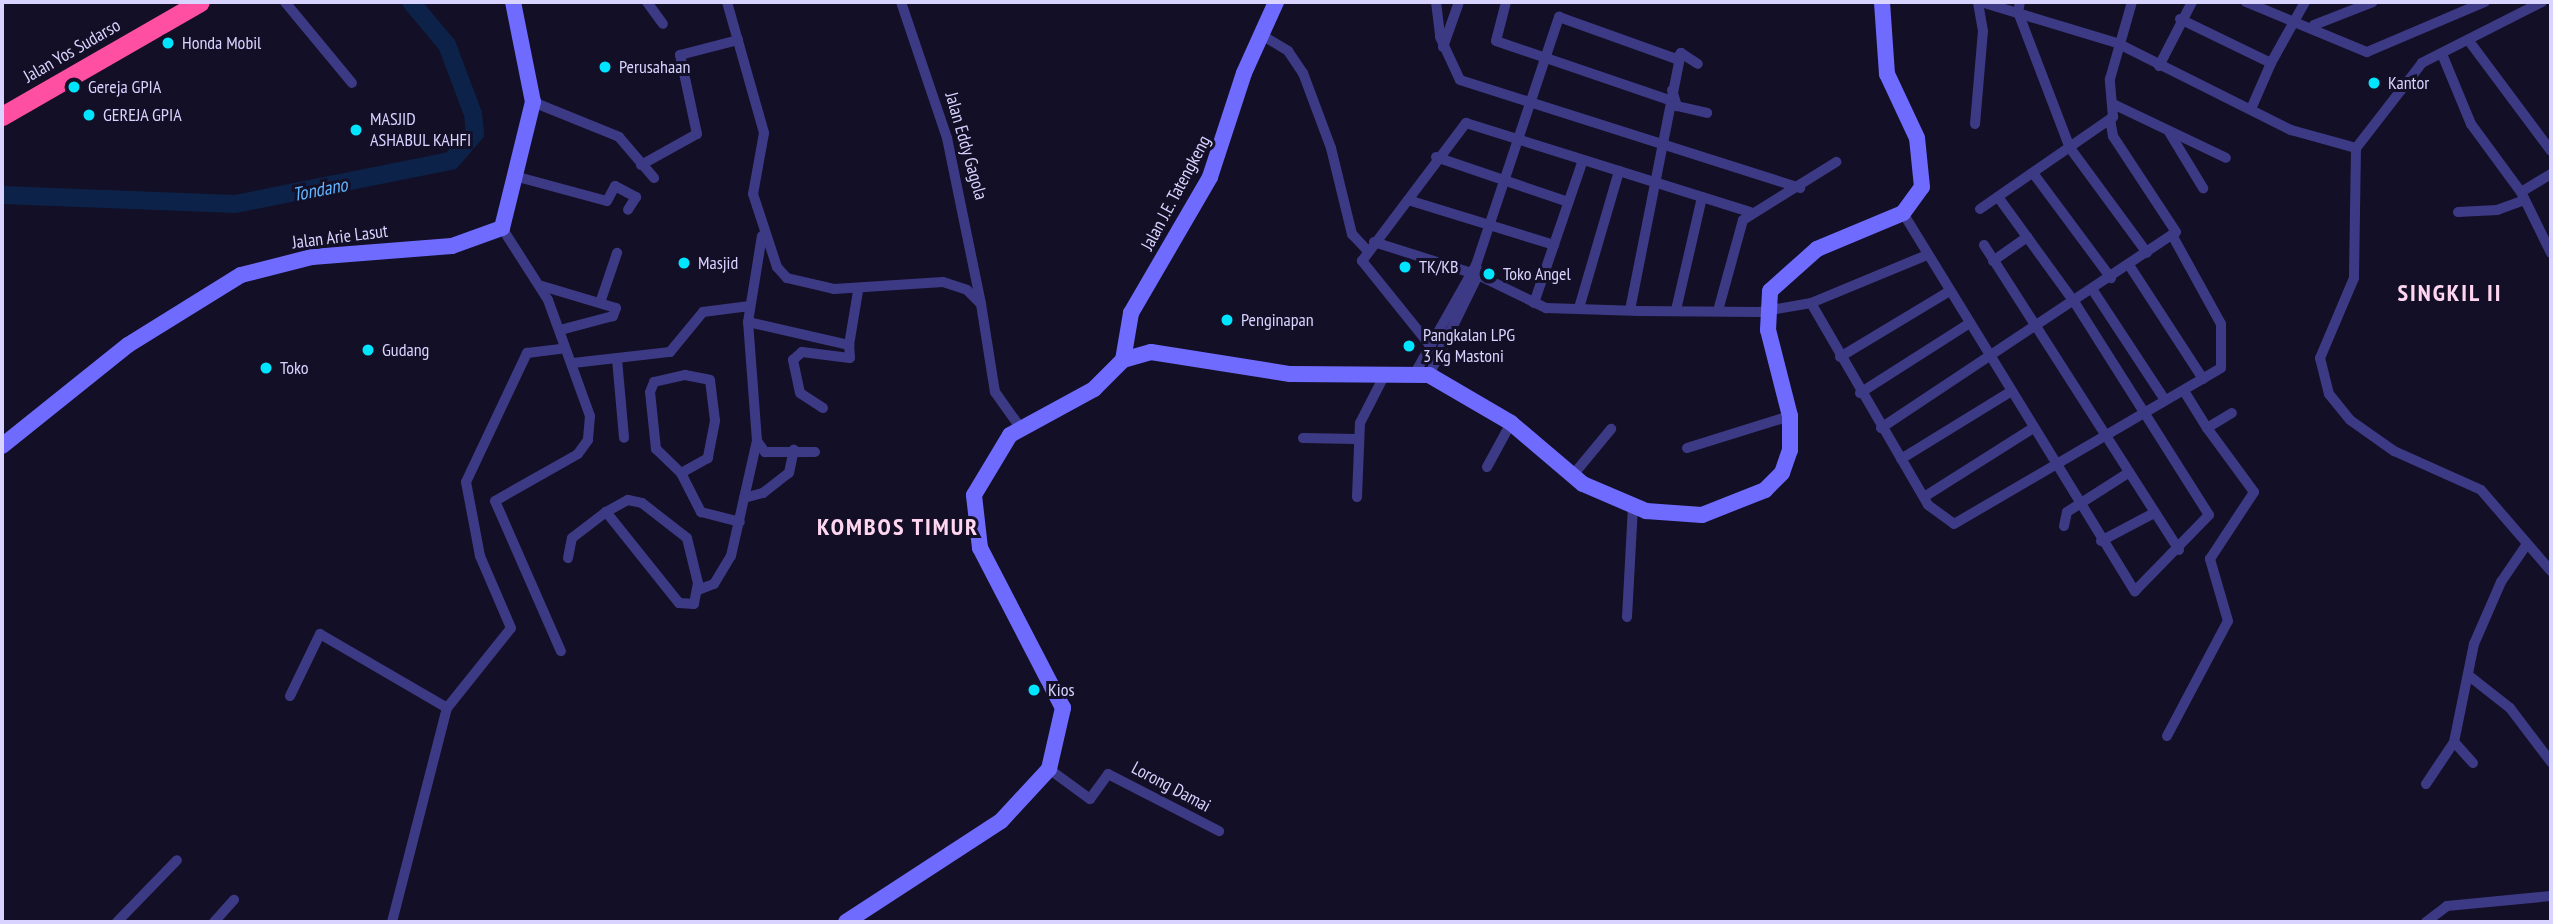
<!DOCTYPE html>
<style>
body{margin:0}
#map{position:relative;width:2553px;height:924px;overflow:hidden;background:#130f26;font-family:"PT Sans Narrow",sans-serif}
div>[style]{position:absolute}
[style*='--x']{left:calc(var(--x)*1px);top:calc(var(--y)*1px);width:calc(var(--w)*1px);rotate:calc(var(--a)*1deg)}
.river>*{height:18px;margin:-9px;padding:0 9px;transform-origin:9px;border-radius:9px;background:#0c2248}
.street>*{height:10px;margin:-5px;padding:0 5px;transform-origin:5px;border-radius:5px;background:#3d3a85}
.secondary>*{height:16px;margin:-8px;padding:0 8px;transform-origin:8px;border-radius:8px;background:#6f6bff}
.highway>*{height:19px;margin:-9.5px;padding:0 9.5px;transform-origin:9.5px;border-radius:9.5px;background:#ff4fa3}
.dots>*{width:19px;height:19px;translate:-50% -50%;box-sizing:border-box;border:4px solid #130f26;border-radius:50%}
span{translate:-50% -50%;white-space:nowrap;text-align:center;line-height:1.15;-webkit-text-stroke:6px #130f26;paint-order:stroke}
.poi-label{font-size:18px;color:#d9d4ff}
.left{translate:0 -50%;text-align:left}
.street-label{font-size:18px;color:#d9d4ff}
.water-label{font-size:19px;color:#62b6ff;font-style:italic}
.district-label{font-size:24px;color:#ffd6f0;font-weight:700;letter-spacing:2px}
.frame{position:absolute;inset:0;border:4px solid #d9d4ff;pointer-events:none}
</style>
<div id="map">
<div class="river">
<i style="--x:2;--y:195;--w:233;--a:2.2"></i>
<i style="--x:235;--y:204;--w:220;--a:-11.3"></i>
<i style="--x:451;--y:161;--w:37;--a:-49"></i>
<i style="--x:475;--y:133;--w:19;--a:-96"></i>
<i style="--x:473;--y:114;--w:74;--a:-110.6"></i>
<i style="--x:447;--y:45;--w:56;--a:-129.9"></i>
</div>
<div class="street">
<i style="--x:285;--y:2;--w:105;--a:50.4"></i>
<i style="--x:647;--y:2;--w:27;--a:54"></i>
<i style="--x:727;--y:2;--w:136;--a:74.2"></i>
<i style="--x:764;--y:133;--w:62;--a:100.2"></i>
<i style="--x:753;--y:194;--w:77;--a:71.8"></i>
<i style="--x:777;--y:267;--w:15;--a:48"></i>
<i style="--x:787;--y:278;--w:48;--a:13.2"></i>
<i style="--x:834;--y:289;--w:109;--a:-3.7"></i>
<i style="--x:943;--y:282;--w:25;--a:18"></i>
<i style="--x:967;--y:290;--w:20;--a:45"></i>
<i style="--x:981;--y:304;--w:89;--a:81"></i>
<i style="--x:995;--y:392;--w:43;--a:54.5"></i>
<i style="--x:901;--y:2;--w:144;--a:71.3"></i>
<i style="--x:947;--y:138;--w:169;--a:78.4"></i>
<i style="--x:1436;--y:2;--w:35;--a:83"></i>
<i style="--x:1440;--y:37;--w:47;--a:65.1"></i>
<i style="--x:1460;--y:80;--w:357;--a:17.6"></i>
<i style="--x:1506;--y:2;--w:40;--a:104.4"></i>
<i style="--x:1496;--y:41;--w:183;--a:18.8"></i>
<i style="--x:1981;--y:2;--w:142;--a:16.8"></i>
<i style="--x:2117;--y:43;--w:195;--a:26.6"></i>
<i style="--x:2291;--y:130;--w:67;--a:15.5"></i>
<i style="--x:2020;--y:2;--w:10;--a:101"></i>
<i style="--x:2018;--y:12;--w:146;--a:69.1"></i>
<i style="--x:2070;--y:148;--w:130;--a:53.7"></i>
<i style="--x:2246;--y:2;--w:131;--a:22.5"></i>
<i style="--x:2367;--y:52;--w:128;--a:-23"></i>
<i style="--x:2542;--y:2;--w:135;--a:153.1"></i>
<i style="--x:2422;--y:63;--w:108;--a:127.8"></i>
<i style="--x:2356;--y:148;--w:130;--a:90.9"></i>
<i style="--x:2354;--y:278;--w:87;--a:113"></i>
<i style="--x:2320;--y:358;--w:37;--a:76"></i>
<i style="--x:2329;--y:394;--w:33;--a:51"></i>
<i style="--x:2350;--y:420;--w:54;--a:35.2"></i>
<i style="--x:2394;--y:451;--w:95;--a:24.1"></i>
<i style="--x:2481;--y:490;--w:107;--a:49.2"></i>
<i style="--x:2180;--y:19;--w:101;--a:25.8"></i>
<i style="--x:2271;--y:63;--w:70;--a:-60.9"></i>
<i style="--x:2314;--y:25;--w:63;--a:-21.3"></i>
<i style="--x:1260;--y:34;--w:33;--a:31"></i>
<i style="--x:1288;--y:51;--w:27;--a:56"></i>
<i style="--x:1303;--y:73;--w:80;--a:69.5"></i>
<i style="--x:1331;--y:148;--w:89;--a:76.3"></i>
<i style="--x:1352;--y:234;--w:23;--a:47"></i>
<i style="--x:2469;--y:41;--w:137;--a:53.3"></i>
<i style="--x:1443;--y:47;--w:48;--a:-70.4"></i>
<i style="--x:2442;--y:54;--w:76;--a:67.5"></i>
<i style="--x:2471;--y:124;--w:84;--a:53.7"></i>
<i style="--x:2521;--y:192;--w:68;--a:63.8"></i>
<i style="--x:2159;--y:66;--w:72;--a:-62.7"></i>
<i style="--x:1672;--y:90;--w:17;--a:73"></i>
<i style="--x:1677;--y:106;--w:31;--a:13"></i>
<i style="--x:533;--y:102;--w:93;--a:22.1"></i>
<i style="--x:619;--y:137;--w:54;--a:49.5"></i>
<i style="--x:2113;--y:104;--w:125;--a:25.5"></i>
<i style="--x:2251;--y:109;--w:50;--a:-66.5"></i>
<i style="--x:1975;--y:124;--w:93;--a:-85.1"></i>
<i style="--x:1983;--y:31;--w:29;--a:-100"></i>
<i style="--x:2169;--y:132;--w:66;--a:58.7"></i>
<i style="--x:1436;--y:157;--w:139;--a:18.8"></i>
<i style="--x:641;--y:165;--w:64;--a:-29"></i>
<i style="--x:697;--y:134;--w:81;--a:-102.1"></i>
<i style="--x:680;--y:55;--w:60;--a:-14.5"></i>
<i style="--x:2033;--y:173;--w:131;--a:53.4"></i>
<i style="--x:518;--y:177;--w:92;--a:15.1"></i>
<i style="--x:607;--y:201;--w:17;--a:-62"></i>
<i style="--x:615;--y:186;--w:24;--a:28"></i>
<i style="--x:636;--y:197;--w:15;--a:122"></i>
<i style="--x:2521;--y:192;--w:35;--a:-31"></i>
<i style="--x:1408;--y:200;--w:153;--a:17.1"></i>
<i style="--x:1980;--y:209;--w:162;--a:-34.7"></i>
<i style="--x:2113;--y:117;--w:38;--a:-95"></i>
<i style="--x:2110;--y:79;--w:80;--a:-74.1"></i>
<i style="--x:2458;--y:212;--w:39;--a:-3"></i>
<i style="--x:2497;--y:210;--w:29;--a:-20"></i>
<i style="--x:1903;--y:213;--w:444;--a:58.5"></i>
<i style="--x:2135;--y:591;--w:106;--a:-45.8"></i>
<i style="--x:2209;--y:515;--w:251;--a:-122.3"></i>
<i style="--x:2075;--y:303;--w:131;--a:-126"></i>
<i style="--x:502;--y:228;--w:85;--a:57.4"></i>
<i style="--x:548;--y:300;--w:123;--a:70.1"></i>
<i style="--x:590;--y:416;--w:24;--a:95"></i>
<i style="--x:588;--y:440;--w:17;--a:126"></i>
<i style="--x:578;--y:454;--w:95;--a:150.5"></i>
<i style="--x:495;--y:501;--w:164;--a:66.3"></i>
<i style="--x:1374;--y:242;--w:109;--a:17.6"></i>
<i style="--x:1478;--y:275;--w:76;--a:25.9"></i>
<i style="--x:1546;--y:308;--w:93;--a:1.8"></i>
<i style="--x:1639;--y:311;--w:120;--a:0.5"></i>
<i style="--x:1759;--y:312;--w:53;--a:-9.8"></i>
<i style="--x:1811;--y:303;--w:126;--a:-22.5"></i>
<i style="--x:1984;--y:245;--w:362;--a:57.4"></i>
<i style="--x:1993;--y:261;--w:42;--a:-35.2"></i>
<i style="--x:1476;--y:265;--w:262;--a:-71.5"></i>
<i style="--x:1559;--y:17;--w:124;--a:19.7"></i>
<i style="--x:1676;--y:59;--w:8;--a:-50"></i>
<i style="--x:1681;--y:53;--w:20;--a:33"></i>
<i style="--x:2129;--y:265;--w:136;--a:57"></i>
<i style="--x:542;--y:286;--w:77;--a:16.6"></i>
<i style="--x:616;--y:308;--w:9;--a:111"></i>
<i style="--x:613;--y:316;--w:55;--a:165.2"></i>
<i style="--x:2094;--y:292;--w:129;--a:56.7"></i>
<i style="--x:601;--y:300;--w:50;--a:-71.2"></i>
<i style="--x:1534;--y:303;--w:151;--a:-71.1"></i>
<i style="--x:1811;--y:303;--w:233;--a:59.9"></i>
<i style="--x:1928;--y:505;--w:32;--a:36"></i>
<i style="--x:1954;--y:524;--w:309;--a:-30.3"></i>
<i style="--x:2221;--y:368;--w:44;--a:-90"></i>
<i style="--x:2221;--y:324;--w:102;--a:-118.8"></i>
<i style="--x:1719;--y:307;--w:90;--a:-74.6"></i>
<i style="--x:1743;--y:220;--w:110;--a:-31.9"></i>
<i style="--x:1579;--y:308;--w:143;--a:-73.7"></i>
<i style="--x:1630;--y:310;--w:262;--a:-78.8"></i>
<i style="--x:1676;--y:310;--w:116;--a:-77"></i>
<i style="--x:748;--y:322;--w:104;--a:12.8"></i>
<i style="--x:849;--y:345;--w:55;--a:-80.5"></i>
<i style="--x:1429;--y:344;--w:107;--a:-128.9"></i>
<i style="--x:1362;--y:261;--w:173;--a:-53"></i>
<i style="--x:1466;--y:123;--w:298;--a:17.4"></i>
<i style="--x:1840;--y:357;--w:128;--a:-31"></i>
<i style="--x:617;--y:359;--w:79;--a:84.9"></i>
<i style="--x:573;--y:363;--w:98;--a:-6.5"></i>
<i style="--x:670;--y:352;--w:52;--a:-50.5"></i>
<i style="--x:703;--y:312;--w:47;--a:-7.3"></i>
<i style="--x:1415;--y:373;--w:124;--a:-60.5"></i>
<i style="--x:1476;--y:265;--w:10;--a:79"></i>
<i style="--x:1478;--y:275;--w:111;--a:116.1"></i>
<i style="--x:685;--y:375;--w:25;--a:11"></i>
<i style="--x:710;--y:380;--w:41;--a:83"></i>
<i style="--x:715;--y:421;--w:38;--a:101"></i>
<i style="--x:708;--y:458;--w:31;--a:151"></i>
<i style="--x:681;--y:473;--w:35;--a:-136"></i>
<i style="--x:656;--y:449;--w:57;--a:-96"></i>
<i style="--x:650;--y:392;--w:11;--a:-68"></i>
<i style="--x:654;--y:382;--w:32;--a:-13"></i>
<i style="--x:2184;--y:391;--w:44;--a:58.1"></i>
<i style="--x:2207;--y:428;--w:29;--a:-31"></i>
<i style="--x:1860;--y:393;--w:130;--a:-32.5"></i>
<i style="--x:823;--y:408;--w:27;--a:-147"></i>
<i style="--x:800;--y:393;--w:34;--a:-102"></i>
<i style="--x:793;--y:360;--w:12;--a:-42"></i>
<i style="--x:802;--y:352;--w:48;--a:7.1"></i>
<i style="--x:850;--y:358;--w:13;--a:-94"></i>
<i style="--x:1881;--y:428;--w:354;--a:-33.6"></i>
<i style="--x:2176;--y:232;--w:115;--a:-123.3"></i>
<i style="--x:2113;--y:136;--w:17;--a:-100"></i>
<i style="--x:1303;--y:438;--w:54;--a:1.1"></i>
<i style="--x:757;--y:441;--w:14;--a:54"></i>
<i style="--x:765;--y:452;--w:50;--a:0"></i>
<i style="--x:1687;--y:448;--w:108;--a:-17.3"></i>
<i style="--x:1901;--y:459;--w:128;--a:-31.6"></i>
<i style="--x:1487;--y:467;--w:50;--a:-61.4"></i>
<i style="--x:681;--y:473;--w:44;--a:62.9"></i>
<i style="--x:701;--y:512;--w:40;--a:14.4"></i>
<i style="--x:1573;--y:475;--w:60;--a:-50.4"></i>
<i style="--x:1357;--y:497;--w:74;--a:-87.7"></i>
<i style="--x:1360;--y:423;--w:53;--a:-62.9"></i>
<i style="--x:1924;--y:497;--w:129;--a:-32.3"></i>
<i style="--x:744;--y:498;--w:20;--a:-15"></i>
<i style="--x:763;--y:493;--w:33;--a:-38"></i>
<i style="--x:789;--y:473;--w:24;--a:-78"></i>
<i style="--x:2064;--y:526;--w:14;--a:-78"></i>
<i style="--x:2067;--y:512;--w:72;--a:-32.6"></i>
<i style="--x:2101;--y:541;--w:60;--a:-27.8"></i>
<i style="--x:568;--y:558;--w:20;--a:-79"></i>
<i style="--x:572;--y:538;--w:43;--a:-37.4"></i>
<i style="--x:606;--y:512;--w:25;--a:-29"></i>
<i style="--x:628;--y:500;--w:14;--a:12"></i>
<i style="--x:642;--y:503;--w:57;--a:37.9"></i>
<i style="--x:687;--y:538;--w:46;--a:76.3"></i>
<i style="--x:698;--y:583;--w:21;--a:101"></i>
<i style="--x:694;--y:604;--w:15;--a:-176"></i>
<i style="--x:679;--y:603;--w:117;--a:-128.7"></i>
<i style="--x:698;--y:590;--w:17;--a:-21"></i>
<i style="--x:714;--y:584;--w:33;--a:-59"></i>
<i style="--x:731;--y:556;--w:118;--a:-77.3"></i>
<i style="--x:757;--y:441;--w:119;--a:-94.3"></i>
<i style="--x:748;--y:322;--w:87;--a:-80.8"></i>
<i style="--x:1627;--y:617;--w:111;--a:-86.9"></i>
<i style="--x:2468;--y:675;--w:53;--a:38.2"></i>
<i style="--x:2510;--y:708;--w:68;--a:52.8"></i>
<i style="--x:290;--y:696;--w:69;--a:-64.2"></i>
<i style="--x:320;--y:634;--w:147;--a:30.2"></i>
<i style="--x:2167;--y:736;--w:130;--a:-62.1"></i>
<i style="--x:2228;--y:621;--w:65;--a:-106.2"></i>
<i style="--x:2210;--y:559;--w:80;--a:-56.7"></i>
<i style="--x:2254;--y:492;--w:79;--a:-126.3"></i>
<i style="--x:2473;--y:763;--w:28;--a:-132"></i>
<i style="--x:2454;--y:742;--w:100;--a:-78.5"></i>
<i style="--x:2474;--y:644;--w:68;--a:-66.5"></i>
<i style="--x:2501;--y:582;--w:46;--a:-55.6"></i>
<i style="--x:1049;--y:769;--w:51;--a:36.2"></i>
<i style="--x:1090;--y:799;--w:31;--a:-54"></i>
<i style="--x:1108;--y:774;--w:125;--a:27.2"></i>
<i style="--x:2426;--y:784;--w:50;--a:-56.3"></i>
<i style="--x:117;--y:922;--w:86;--a:-45.9"></i>
<i style="--x:214;--y:922;--w:30;--a:-48"></i>
<i style="--x:392;--y:922;--w:221;--a:-75.6"></i>
<i style="--x:447;--y:708;--w:102;--a:-51.3"></i>
<i style="--x:511;--y:628;--w:78;--a:-113.3"></i>
<i style="--x:480;--y:556;--w:75;--a:-100.7"></i>
<i style="--x:466;--y:482;--w:143;--a:-64.7"></i>
<i style="--x:527;--y:353;--w:34;--a:-7"></i>
<i style="--x:2426;--y:922;--w:26;--a:-37"></i>
<i style="--x:2447;--y:906;--w:104;--a:-5.5"></i>
</div>
<div class="secondary">
<i style="--x:1123;--y:360;--w:48;--a:-80.3"></i>
<i style="--x:1131;--y:313;--w:157;--a:-59.8"></i>
<i style="--x:1210;--y:177;--w:109;--a:-71.9"></i>
<i style="--x:1244;--y:73;--w:78;--a:-65.7"></i>
<i style="--x:2;--y:446;--w:161;--a:-38.7"></i>
<i style="--x:128;--y:345;--w:133;--a:-31.8"></i>
<i style="--x:241;--y:275;--w:73;--a:-14.2"></i>
<i style="--x:312;--y:257;--w:140;--a:-4.5"></i>
<i style="--x:452;--y:246;--w:53;--a:-19.8"></i>
<i style="--x:502;--y:228;--w:130;--a:-76.2"></i>
<i style="--x:533;--y:102;--w:102;--a:-101.3"></i>
<i style="--x:846;--y:922;--w:185;--a:-33.1"></i>
<i style="--x:1001;--y:821;--w:71;--a:-47.3"></i>
<i style="--x:1049;--y:769;--w:63;--a:-77.1"></i>
<i style="--x:1063;--y:708;--w:180;--a:-117.4"></i>
<i style="--x:980;--y:548;--w:53;--a:-96.5"></i>
<i style="--x:974;--y:495;--w:70;--a:-59"></i>
<i style="--x:1010;--y:435;--w:96;--a:-28.7"></i>
<i style="--x:1094;--y:389;--w:41;--a:-45"></i>
<i style="--x:1123;--y:360;--w:29;--a:-16"></i>
<i style="--x:1151;--y:352;--w:141;--a:9"></i>
<i style="--x:1290;--y:374;--w:139;--a:0.4"></i>
<i style="--x:1429;--y:375;--w:95;--a:30.3"></i>
<i style="--x:1511;--y:423;--w:94;--a:40.3"></i>
<i style="--x:1583;--y:484;--w:69;--a:23.2"></i>
<i style="--x:1646;--y:511;--w:56;--a:4.1"></i>
<i style="--x:1702;--y:515;--w:68;--a:-21.6"></i>
<i style="--x:1765;--y:490;--w:24;--a:-45"></i>
<i style="--x:1782;--y:473;--w:24;--a:-71"></i>
<i style="--x:1790;--y:450;--w:34;--a:-90"></i>
<i style="--x:1790;--y:416;--w:89;--a:-104.3"></i>
<i style="--x:1768;--y:330;--w:39;--a:-87"></i>
<i style="--x:1770;--y:291;--w:63;--a:-41.8"></i>
<i style="--x:1817;--y:249;--w:93;--a:-22.7"></i>
<i style="--x:1903;--y:213;--w:32;--a:-54"></i>
<i style="--x:1922;--y:187;--w:49;--a:-95.8"></i>
<i style="--x:1917;--y:138;--w:71;--a:-115.1"></i>
<i style="--x:1887;--y:74;--w:72;--a:-94"></i>
</div>
<div class="highway">
<i style="--x:2;--y:116;--w:228;--a:-29.9"></i>
</div>
<div class="dots">
<i style="left:168px;top:43px;background:#00e5ff"></i>
<i style="left:605px;top:67px;background:#00e5ff"></i>
<i style="left:2374px;top:83px;background:#00e5ff"></i>
<i style="left:74px;top:87px;background:#00e5ff"></i>
<i style="left:89px;top:115px;background:#00e5ff"></i>
<i style="left:356px;top:130px;background:#00e5ff"></i>
<i style="left:684px;top:263px;background:#00e5ff"></i>
<i style="left:1405px;top:267px;background:#00e5ff"></i>
<i style="left:1489px;top:274px;background:#00e5ff"></i>
<i style="left:1227px;top:320px;background:#00e5ff"></i>
<i style="left:1409px;top:346px;background:#00e5ff"></i>
<i style="left:368px;top:350px;background:#00e5ff"></i>
<i style="left:266px;top:368px;background:#00e5ff"></i>
<i style="left:1034px;top:690px;background:#00e5ff"></i>
</div>
<div class="poi-label">
<span class="left" style="left:182px;top:43px">Honda Mobil</span>
<span class="left" style="left:619px;top:67px">Perusahaan</span>
<span class="left" style="left:2388px;top:83px">Kantor</span>
<span class="left" style="left:88px;top:87px">Gereja GPIA</span>
<span class="left" style="left:103px;top:115px">GEREJA GPIA</span>
<span class="left" style="left:370px;top:130px">MASJID<br>ASHABUL KAHFI</span>
<span class="left" style="left:698px;top:263px">Masjid</span>
<span class="left" style="left:1419px;top:267px">TK/KB</span>
<span class="left" style="left:1503px;top:274px">Toko Angel</span>
<span class="left" style="left:1241px;top:320px">Penginapan</span>
<span class="left" style="left:1423px;top:346px">Pangkalan LPG<br>3 Kg Mastoni</span>
<span class="left" style="left:382px;top:350px">Gudang</span>
<span class="left" style="left:280px;top:368px">Toko</span>
<span class="left" style="left:1048px;top:690px">Kios</span>
</div>
<div class="street-label">
<span style="left:72px;top:51px;rotate:-30deg">Jalan Yos Sudarso</span>
<span style="left:966px;top:146px;rotate:74deg">Jalan Eddy Gagola</span>
<span style="left:1176px;top:193px;rotate:-62deg">Jalan J.E. Tatengkeng</span>
<span style="left:340px;top:237px;rotate:-7deg">Jalan Arie Lasut</span>
<span style="left:1171px;top:787px;rotate:28deg">Lorong Damai</span>
</div>
<div class="water-label">
<span style="left:320px;top:190px;rotate:-11deg">Tondano</span>
</div>
<div class="district-label">
<span style="left:2450px;top:293px">SINGKIL II</span>
<span style="left:898px;top:527px">KOMBOS TIMUR</span>
</div>
<div class="frame"></div>
</div>
